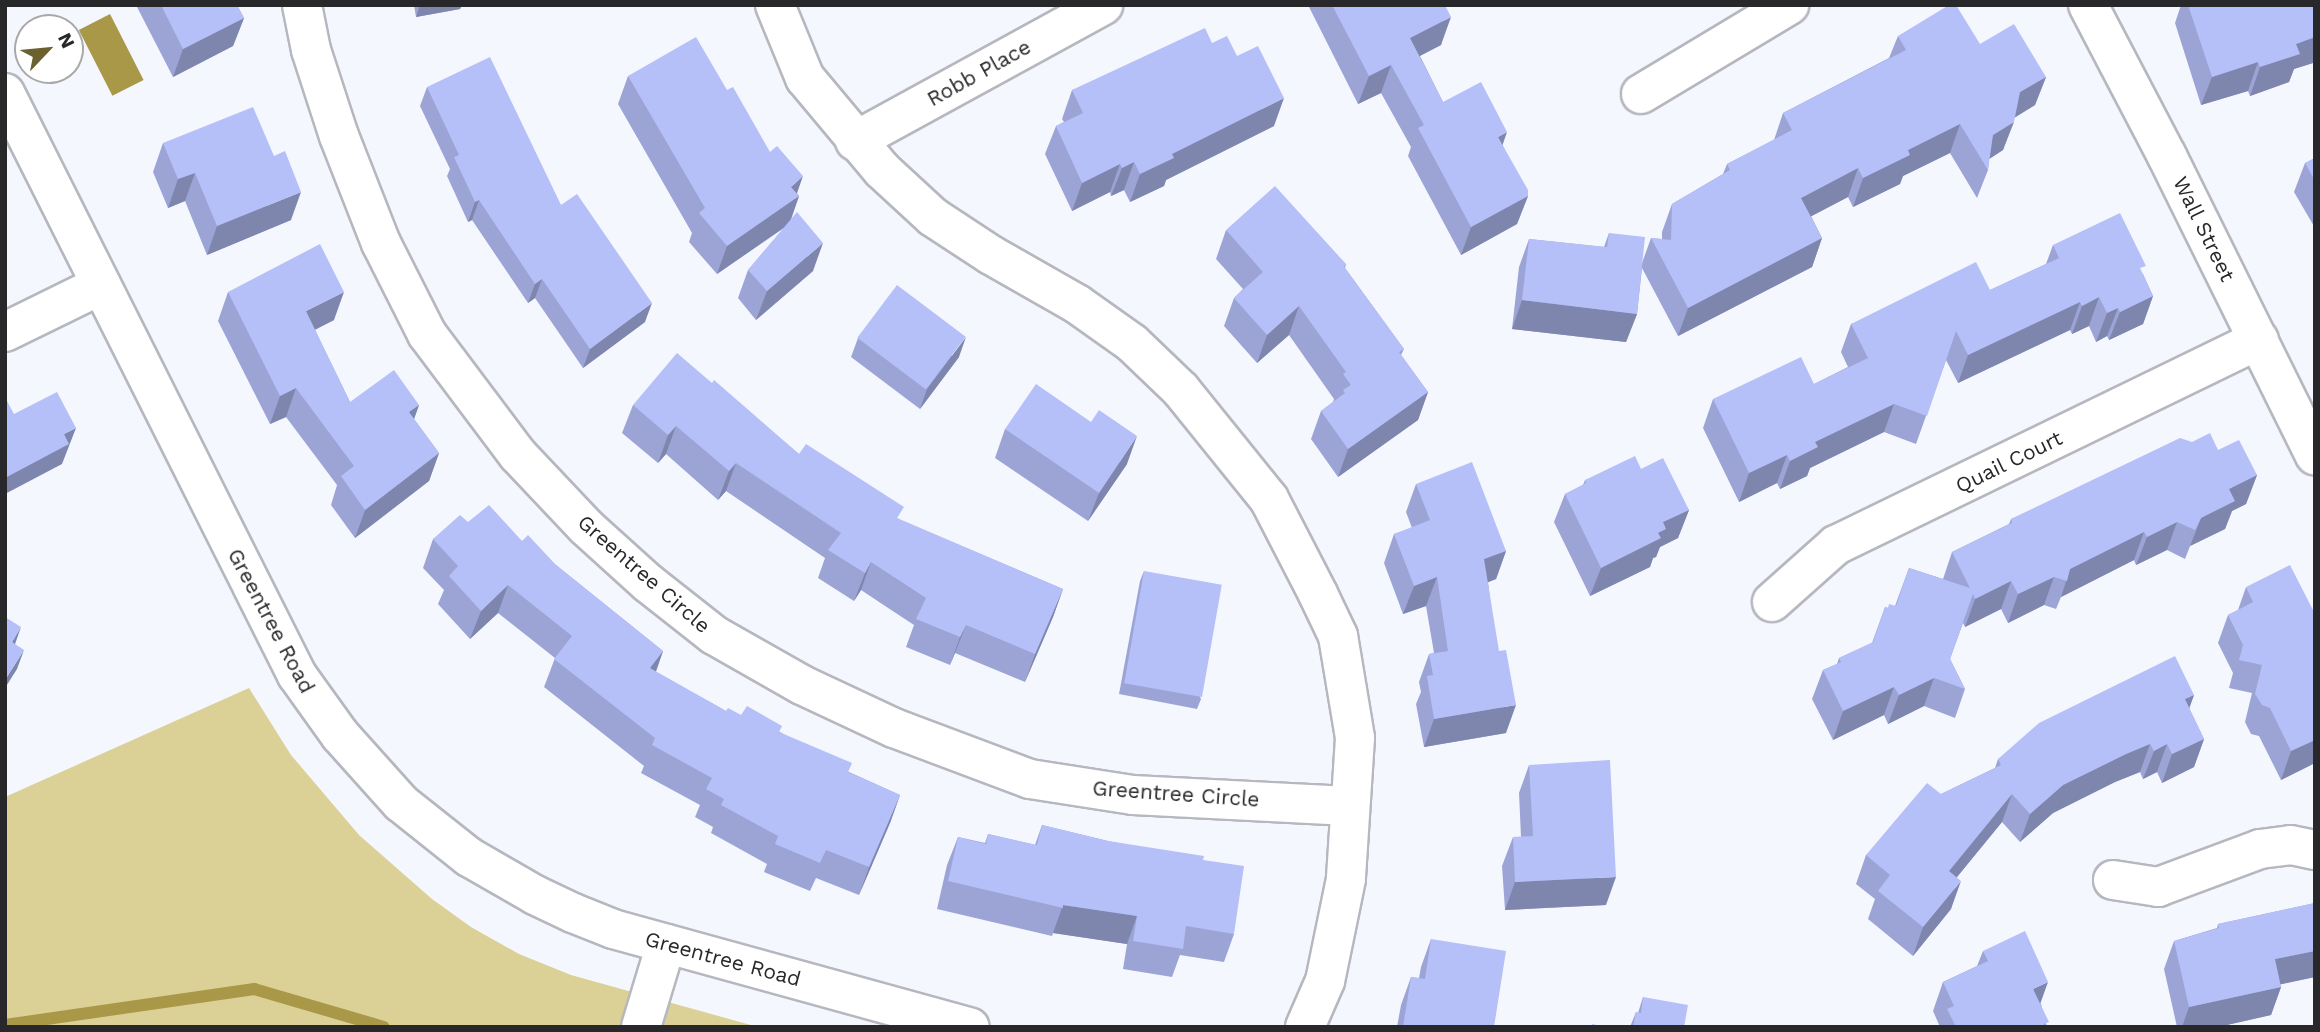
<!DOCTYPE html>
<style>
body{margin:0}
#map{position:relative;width:2320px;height:1032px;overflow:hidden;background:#f5f7ff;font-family:"Work Sans",sans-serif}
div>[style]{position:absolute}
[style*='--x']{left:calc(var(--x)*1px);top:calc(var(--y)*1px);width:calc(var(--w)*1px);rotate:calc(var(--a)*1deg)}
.green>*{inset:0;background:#dbd096}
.water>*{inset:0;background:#a89848;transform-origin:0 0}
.stream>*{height:12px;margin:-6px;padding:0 6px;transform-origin:6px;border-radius:6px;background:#a89848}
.roads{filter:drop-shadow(2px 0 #b6b7bf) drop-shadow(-2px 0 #b6b7bf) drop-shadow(0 2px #b6b7bf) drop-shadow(0 -2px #b6b7bf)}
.minor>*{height:38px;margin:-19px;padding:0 19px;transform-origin:19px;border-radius:19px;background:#fff}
.wall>*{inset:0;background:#9ca4d5}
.shaded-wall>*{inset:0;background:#7f86ae}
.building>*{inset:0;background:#b5bff8;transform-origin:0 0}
span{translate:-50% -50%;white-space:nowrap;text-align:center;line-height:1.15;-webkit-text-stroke:7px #fff;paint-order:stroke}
.street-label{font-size:21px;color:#28282b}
.frame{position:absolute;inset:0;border:7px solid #28282b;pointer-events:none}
.north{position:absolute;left:14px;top:14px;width:70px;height:70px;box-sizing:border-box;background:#fff;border:2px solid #a9a9aa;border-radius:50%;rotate:64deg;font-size:19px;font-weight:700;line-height:28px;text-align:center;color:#28282b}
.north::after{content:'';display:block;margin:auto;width:24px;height:32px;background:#6b612e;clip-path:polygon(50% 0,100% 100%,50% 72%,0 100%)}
</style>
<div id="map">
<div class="green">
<i style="clip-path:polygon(249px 688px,291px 755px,359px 835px,432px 899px,471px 927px,519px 954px,571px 975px,758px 1027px,5px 1027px,5px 797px)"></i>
</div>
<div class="water">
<i style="left:110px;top:14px;width:74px;height:35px;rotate:63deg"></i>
</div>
<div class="stream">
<i style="--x:5;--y:1025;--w:252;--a:-8.2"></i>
<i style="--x:254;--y:989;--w:135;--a:16.3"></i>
</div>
<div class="roads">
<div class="minor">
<i style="--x:302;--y:5;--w:46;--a:78.7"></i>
<i style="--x:311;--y:50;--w:90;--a:72"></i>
<i style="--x:339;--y:136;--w:115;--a:68.6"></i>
<i style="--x:381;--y:243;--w:102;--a:63.2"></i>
<i style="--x:427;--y:334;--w:151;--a:53.1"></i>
<i style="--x:518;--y:455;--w:99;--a:46.6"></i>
<i style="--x:586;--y:527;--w:84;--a:42.1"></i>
<i style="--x:648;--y:583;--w:84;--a:38.2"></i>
<i style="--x:714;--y:635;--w:101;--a:29.6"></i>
<i style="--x:802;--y:685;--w:102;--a:25.1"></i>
<i style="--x:894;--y:728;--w:145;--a:20.6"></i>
<i style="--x:1030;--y:779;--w:104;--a:8.8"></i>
<i style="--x:1133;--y:795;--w:216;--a:2.9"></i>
<i style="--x:775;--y:5;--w:79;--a:67.7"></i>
<i style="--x:805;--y:78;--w:120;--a:50.1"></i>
<i style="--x:882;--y:170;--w:69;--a:42.7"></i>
<i style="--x:933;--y:217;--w:69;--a:33.2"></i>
<i style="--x:991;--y:255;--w:99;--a:29.7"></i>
<i style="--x:1077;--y:304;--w:67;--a:35.3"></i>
<i style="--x:1132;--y:343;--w:68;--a:43.8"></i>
<i style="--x:1181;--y:390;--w:140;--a:51.1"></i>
<i style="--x:1269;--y:499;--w:107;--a:62.7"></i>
<i style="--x:1318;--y:594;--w:47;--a:64.5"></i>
<i style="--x:1338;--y:636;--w:103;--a:80.5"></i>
<i style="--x:1355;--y:738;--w:141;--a:93.7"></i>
<i style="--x:1346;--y:879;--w:104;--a:101.6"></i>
<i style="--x:1325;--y:981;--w:50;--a:113.5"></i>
<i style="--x:2088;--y:5;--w:170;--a:62.4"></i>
<i style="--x:2167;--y:156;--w:334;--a:63.7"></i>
<i style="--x:5;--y:93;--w:651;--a:63.36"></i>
<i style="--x:297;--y:675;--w:74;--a:54.4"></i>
<i style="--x:340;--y:735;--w:91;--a:48.1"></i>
<i style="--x:401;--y:803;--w:87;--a:38.5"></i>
<i style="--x:469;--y:857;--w:76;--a:29.9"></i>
<i style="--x:535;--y:895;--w:42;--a:25.3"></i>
<i style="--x:573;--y:913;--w:43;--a:21.8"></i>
<i style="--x:613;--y:929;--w:370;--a:15.4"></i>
<i style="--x:1641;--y:94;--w:173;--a:-31"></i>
<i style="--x:855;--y:141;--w:283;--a:-28.7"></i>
<i style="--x:5;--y:332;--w:107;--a:-26.1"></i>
<i style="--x:1772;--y:602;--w:86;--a:-41.7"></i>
<i style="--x:1836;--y:545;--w:470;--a:-25.9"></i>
<i style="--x:2113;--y:880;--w:46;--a:8.8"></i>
<i style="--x:2158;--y:887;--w:109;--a:-20.4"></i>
<i style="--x:2260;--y:849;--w:31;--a:-7"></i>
<i style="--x:2291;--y:845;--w:25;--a:12"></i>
<i style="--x:641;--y:1027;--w:87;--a:-73.2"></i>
</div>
</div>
<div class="wall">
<i style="clip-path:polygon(136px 5px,237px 5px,244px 18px,233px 46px,173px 77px)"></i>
<i style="clip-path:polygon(414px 5px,462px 5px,460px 9px,416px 17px)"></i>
<i style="clip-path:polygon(1308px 5px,1445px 5px,1441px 45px,1420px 56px,1443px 102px,1503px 146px,1528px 196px,1517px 224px,1461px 255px,1408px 156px,1411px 147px,1381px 93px,1358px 104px)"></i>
<i style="clip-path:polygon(2181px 5px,2313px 5px,2313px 63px,2294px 69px,2289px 82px,2250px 96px,2248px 91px,2201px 105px,2175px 23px)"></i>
<i style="clip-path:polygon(1898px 36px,1980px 44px,2046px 77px,2035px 105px,2014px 118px,2003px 150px,1989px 159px,1988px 170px,1977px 198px,1950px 153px,1903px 176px,1900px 184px,1853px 207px,1848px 197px,1811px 216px,1822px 238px,1812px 267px,1678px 336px,1642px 268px,1637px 314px,1626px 342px,1512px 329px,1519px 267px,1529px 239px,1604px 247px,1609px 233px,1642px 263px,1651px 238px,1662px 239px,1662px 232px,1672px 204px,1723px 174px,1727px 164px,1774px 140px,1783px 113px,1889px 58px)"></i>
<i style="clip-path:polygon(1212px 43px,1274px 126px,1166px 180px,1164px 186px,1130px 202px,1124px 190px,1111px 196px,1110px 192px,1072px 211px,1045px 154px,1056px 126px,1064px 122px,1062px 119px,1072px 90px)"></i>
<i style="clip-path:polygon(628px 76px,727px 90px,799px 196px,791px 220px,813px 271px,756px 320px,738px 298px,748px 270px,784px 228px,717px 274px,689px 242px,692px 233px,618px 104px)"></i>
<i style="clip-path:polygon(427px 87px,561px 205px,645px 322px,583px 368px,535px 298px,528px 303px,472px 220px,468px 222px,447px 176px,450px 169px,420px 106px)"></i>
<i style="clip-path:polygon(163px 143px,291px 220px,207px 255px,185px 201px,168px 208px,153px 172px)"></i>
<i style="clip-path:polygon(2315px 158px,2315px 228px,2294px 192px,2305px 163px)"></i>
<i style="clip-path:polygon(1226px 230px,1346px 264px,1345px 268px,1404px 349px,1401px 355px,1428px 392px,1418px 420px,1338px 477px,1311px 439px,1321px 411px,1333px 402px,1334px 399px,1289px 335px,1257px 363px,1224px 326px,1234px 298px,1243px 289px,1216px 259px)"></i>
<i style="clip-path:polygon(2053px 245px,2143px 274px,2153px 296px,2143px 324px,2109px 340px,2107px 336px,2096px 342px,2089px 326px,2072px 334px,2070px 330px,1958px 383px,1946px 360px,1916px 444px,1884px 432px,1810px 468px,1807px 476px,1780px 489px,1777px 483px,1739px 502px,1703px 428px,1713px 399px,1814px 384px,1848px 367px,1841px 352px,1851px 324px,1990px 290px,2046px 264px)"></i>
<i style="clip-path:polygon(228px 292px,334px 320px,315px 330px,350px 402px,419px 405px,414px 419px,439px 453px,429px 481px,355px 538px,331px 505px,337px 485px,286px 417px,270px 424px,218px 321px)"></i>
<i style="clip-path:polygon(858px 338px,959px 357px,920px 409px,851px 357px)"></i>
<i style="clip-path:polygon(712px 383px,799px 454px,900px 520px,1063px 589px,1053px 617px,1025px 682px,955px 653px,950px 665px,906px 647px,914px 625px,861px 590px,854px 601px,818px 578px,825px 558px,726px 491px,718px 500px,666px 454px,658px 463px,622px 433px,633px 405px)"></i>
<i style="clip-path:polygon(1005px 429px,1127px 464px,1088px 521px,995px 458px)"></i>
<i style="clip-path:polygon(2192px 442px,2218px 450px,2257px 475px,2246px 504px,2232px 511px,2225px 529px,2190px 546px,2185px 559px,2167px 550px,2136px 565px,2134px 560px,2061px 597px,2056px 609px,2044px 605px,2008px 623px,2001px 609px,1965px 627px,1963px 623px,1950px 659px,1965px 689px,1955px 718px,1924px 706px,1888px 724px,1884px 715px,1833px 740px,1812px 699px,1823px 670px,1837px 664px,1839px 658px,1872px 643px,1885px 607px,1888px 608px,1895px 606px,1909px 568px,1943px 579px,1952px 552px,2009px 524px,2011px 519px)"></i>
<i style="clip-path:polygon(1641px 469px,1689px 510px,1678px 538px,1660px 547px,1656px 557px,1653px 558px,1650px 567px,1590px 596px,1554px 522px,1565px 494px,1583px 485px,1585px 480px)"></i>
<i style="clip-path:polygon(1416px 484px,1506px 551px,1496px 579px,1488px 582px,1506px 733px,1424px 747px,1416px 704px,1421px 692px,1419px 682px,1429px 654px,1434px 653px,1426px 606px,1403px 614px,1384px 563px,1394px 534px,1412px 528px,1406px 512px)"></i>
<i style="clip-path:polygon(468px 522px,522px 541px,556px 565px,663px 651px,656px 672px,726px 711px,741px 715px,780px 732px,849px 772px,900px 795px,890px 823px,859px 895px,816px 878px,810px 891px,764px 872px,767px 864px,711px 833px,713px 827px,695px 817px,700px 805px,641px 773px,644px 766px,544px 687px,555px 658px,498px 613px,470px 639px,438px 604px,444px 590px,423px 568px,433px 539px)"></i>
<i style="clip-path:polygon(1144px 571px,1201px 699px,1197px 709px,1119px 694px,1140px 581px)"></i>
<i style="clip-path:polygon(2246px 587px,2315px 614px,2315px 763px,2281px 780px,2259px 736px,2251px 734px,2245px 722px,2252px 693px,2229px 688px,2233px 673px,2218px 643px,2228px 615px,2238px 610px)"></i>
<i style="clip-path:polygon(2194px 695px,2189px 708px,2204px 739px,2194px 767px,2162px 783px,2157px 772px,2143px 779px,2140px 772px,2115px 782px,2053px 813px,2020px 842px,2002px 822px,1957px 877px,1951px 909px,1913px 956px,1868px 919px,1875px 899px,1856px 884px,1866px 855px,1941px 794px,1995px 768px,1998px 759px)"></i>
<i style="clip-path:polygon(1529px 765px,1606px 905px,1505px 910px,1502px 866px,1513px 837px,1521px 837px,1519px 793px)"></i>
<i style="clip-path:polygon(1042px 825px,1108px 841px,1203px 860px,1234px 934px,1224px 962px,1180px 955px,1172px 977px,1123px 969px,1127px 944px,1053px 933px,1052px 936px,937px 909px,947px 865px,958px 837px,985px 843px,988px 834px,1035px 845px)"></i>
<i style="clip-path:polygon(2315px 903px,2315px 977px,2280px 984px,2281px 987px,2271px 1015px,2218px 1027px,2177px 1027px,2164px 969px,2174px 941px,2217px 928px,2218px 924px)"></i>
<i style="clip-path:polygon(1431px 939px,1494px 1027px,1397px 1027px,1401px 1005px,1411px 977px,1419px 978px,1421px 967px)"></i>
<i style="clip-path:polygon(1983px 951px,2041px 1004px,2047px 1027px,1940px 1027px,1933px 1011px,1943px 982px,1977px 966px)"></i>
<i style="clip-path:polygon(1643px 997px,1684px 1027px,1630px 1027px,1636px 1012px,1638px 1013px)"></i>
</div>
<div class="shaded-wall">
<i style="clip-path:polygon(420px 5px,462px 5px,460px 9px,416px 17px)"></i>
<i style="clip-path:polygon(1451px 17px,1441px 45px,1400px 66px,1410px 38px)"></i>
<i style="clip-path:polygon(244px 18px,233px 46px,173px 77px,183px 49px)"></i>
<i style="clip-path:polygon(2315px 37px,2315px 59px,2313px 63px,2294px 69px,2289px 82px,2250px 96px,2260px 67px,2296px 44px)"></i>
<i style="clip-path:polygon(2258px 62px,2248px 91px,2201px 105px,2212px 77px)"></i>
<i style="clip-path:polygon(1391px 65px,1381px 93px,1358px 104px,1369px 76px)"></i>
<i style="clip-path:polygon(2046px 77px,2035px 105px,2009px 121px,2020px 92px)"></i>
<i style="clip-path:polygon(1284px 98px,1274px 126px,1166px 180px,1164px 186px,1130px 202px,1140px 174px,1172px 154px)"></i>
<i style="clip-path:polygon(2014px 122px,2003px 150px,1983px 163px,1993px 135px)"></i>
<i style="clip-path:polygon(1960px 124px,1950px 153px,1903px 176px,1900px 184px,1853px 207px,1863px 178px,1908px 150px)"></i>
<i style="clip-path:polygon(1507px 132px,1497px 161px,1498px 137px)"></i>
<i style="clip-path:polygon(1134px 162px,1124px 190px,1111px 196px,1122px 168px)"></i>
<i style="clip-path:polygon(1120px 164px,1110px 192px,1072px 211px,1082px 183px)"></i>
<i style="clip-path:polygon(1858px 168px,1848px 197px,1791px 227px,1801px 198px)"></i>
<i style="clip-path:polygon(195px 173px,185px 201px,168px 208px,178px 179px)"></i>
<i style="clip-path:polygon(803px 176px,795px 199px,799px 196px,789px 224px,717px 274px,727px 246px)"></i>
<i style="clip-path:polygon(301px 192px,291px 220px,207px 255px,217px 226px)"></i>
<i style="clip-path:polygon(1528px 196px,1517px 224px,1461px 255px,1471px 227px)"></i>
<i style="clip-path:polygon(479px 200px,472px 220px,468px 222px,475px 202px)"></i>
<i style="clip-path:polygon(1822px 238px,1812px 267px,1678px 336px,1688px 308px)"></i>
<i style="clip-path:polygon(823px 243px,813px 271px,756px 320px,767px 291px)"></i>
<i style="clip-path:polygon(542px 279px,535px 298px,528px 303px,535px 284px)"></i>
<i style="clip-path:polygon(344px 292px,334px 320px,296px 339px,306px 311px)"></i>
<i style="clip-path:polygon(2153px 296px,2143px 324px,2109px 340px,2120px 312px)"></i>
<i style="clip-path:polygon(2099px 297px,2089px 326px,2072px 334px,2082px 306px)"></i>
<i style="clip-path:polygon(1522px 300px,1637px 314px,1626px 342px,1512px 329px)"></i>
<i style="clip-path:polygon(2080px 302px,2070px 330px,1958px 383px,1968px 355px)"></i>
<i style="clip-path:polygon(652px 303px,645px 322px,583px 368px,590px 349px)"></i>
<i style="clip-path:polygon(1299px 306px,1289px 335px,1257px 363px,1267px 335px)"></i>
<i style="clip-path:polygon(2118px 308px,2107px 336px,2096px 342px,2107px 313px)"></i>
<i style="clip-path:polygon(966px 337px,959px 357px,920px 409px,927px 389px)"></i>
<i style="clip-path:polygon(296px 388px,286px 417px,270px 424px,280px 396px)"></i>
<i style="clip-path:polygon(1428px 392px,1418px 420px,1338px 477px,1348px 449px)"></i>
<i style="clip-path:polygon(1894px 404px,1884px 432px,1810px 468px,1807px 476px,1780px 489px,1790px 461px,1815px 442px)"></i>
<i style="clip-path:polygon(419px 405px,409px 433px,409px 412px)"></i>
<i style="clip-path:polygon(676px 426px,666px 454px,658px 463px,668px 435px)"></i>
<i style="clip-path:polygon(76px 428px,62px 464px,5px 494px,5px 478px,64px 434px)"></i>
<i style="clip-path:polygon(1137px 436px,1127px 464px,1088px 521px,1099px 493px)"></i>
<i style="clip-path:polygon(439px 453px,429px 481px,355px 538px,365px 510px)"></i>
<i style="clip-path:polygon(1787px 455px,1777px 483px,1739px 502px,1749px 473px)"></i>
<i style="clip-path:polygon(736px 463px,726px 491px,718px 500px,729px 471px)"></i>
<i style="clip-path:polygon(2257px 475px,2246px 504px,2232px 511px,2225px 529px,2190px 546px,2185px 559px,2201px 518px,2229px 489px)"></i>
<i style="clip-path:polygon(1689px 510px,1678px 538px,1660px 547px,1656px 557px,1653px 558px,1650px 567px,1590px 596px,1601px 568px,1663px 522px)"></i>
<i style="clip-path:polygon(2177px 522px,2167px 550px,2136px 565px,2147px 537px)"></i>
<i style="clip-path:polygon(2144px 532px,2134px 560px,2061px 597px,2070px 569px)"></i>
<i style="clip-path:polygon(1506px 551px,1496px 579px,1474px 588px,1484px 559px)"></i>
<i style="clip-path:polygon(871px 562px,861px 590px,854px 601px,865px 573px)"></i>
<i style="clip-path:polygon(1437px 577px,1426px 606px,1403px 614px,1414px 586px)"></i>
<i style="clip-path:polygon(2054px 577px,2044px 605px,2008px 623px,2018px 594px)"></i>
<i style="clip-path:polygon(2011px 581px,2001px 609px,1965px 627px,1975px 599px)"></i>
<i style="clip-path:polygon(508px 585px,498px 613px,470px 639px,481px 611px)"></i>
<i style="clip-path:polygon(1063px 589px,1053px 617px,1025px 682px,1035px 654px)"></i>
<i style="clip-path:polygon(966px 625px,955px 653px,950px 665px,960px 637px)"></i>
<i style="clip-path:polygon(21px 627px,14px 647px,12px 642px)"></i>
<i style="clip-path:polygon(24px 650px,17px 669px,5px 688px,5px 680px)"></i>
<i style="clip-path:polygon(663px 651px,653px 679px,650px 668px)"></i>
<i style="clip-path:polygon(1934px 678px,1924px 706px,1888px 724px,1899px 695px)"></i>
<i style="clip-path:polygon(1894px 687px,1884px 715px,1833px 740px,1843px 711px)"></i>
<i style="clip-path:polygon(2194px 695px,2184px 723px,2185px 699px)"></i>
<i style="clip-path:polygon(1516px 705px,1506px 733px,1424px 747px,1434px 719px)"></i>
<i style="clip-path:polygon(2204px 739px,2194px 767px,2162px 783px,2172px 754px)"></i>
<i style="clip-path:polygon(2315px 740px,2315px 763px,2281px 780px,2291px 751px)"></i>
<i style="clip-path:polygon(2150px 744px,2140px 772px,2115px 782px,2053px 813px,2020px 842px,2030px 814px,2063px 785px,2126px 754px)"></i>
<i style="clip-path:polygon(2167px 744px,2157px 772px,2143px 779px,2154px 751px)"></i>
<i style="clip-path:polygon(2012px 794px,2002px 822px,1939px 899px,1949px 871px)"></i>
<i style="clip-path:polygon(900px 795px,890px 823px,859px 895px,869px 867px)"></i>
<i style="clip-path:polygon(1616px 877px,1606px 905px,1505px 910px,1515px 882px)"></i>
<i style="clip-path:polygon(1961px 881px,1951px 909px,1913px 956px,1923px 927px)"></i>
<i style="clip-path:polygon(1063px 905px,1137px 916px,1127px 944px,1053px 933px)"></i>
<i style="clip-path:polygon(2315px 951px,2315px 977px,2264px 988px,2275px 959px)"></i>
<i style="clip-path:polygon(2048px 982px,2038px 1010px,2033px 989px)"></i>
<i style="clip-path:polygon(2281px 987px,2271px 1015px,2218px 1027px,2182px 1027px,2189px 1007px)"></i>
</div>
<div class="building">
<i style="clip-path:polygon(161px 5px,237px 5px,244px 18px,183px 49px)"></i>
<i style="clip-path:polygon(1332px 5px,1445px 5px,1451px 17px,1410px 38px,1443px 102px,1481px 82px,1507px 132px,1498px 137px,1528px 190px,1528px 196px,1471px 227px,1418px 128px,1424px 125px,1391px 65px,1369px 76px)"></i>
<i style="clip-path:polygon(1949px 5px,1956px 5px,1980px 44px,2014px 24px,2046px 77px,2020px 92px,2014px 122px,1993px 135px,1988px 170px,1960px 124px,1908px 150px,1910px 155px,1863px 178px,1858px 168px,1801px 198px,1822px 238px,1688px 308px,1651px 238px,1671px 240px,1672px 204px,1730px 170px,1727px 164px,1792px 130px,1783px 113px,1906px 50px,1898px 36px)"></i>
<i style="clip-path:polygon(2188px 5px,2313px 5px,2315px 9px,2315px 37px,2296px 44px,2300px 54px,2260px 67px,2258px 62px,2212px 77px)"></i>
<i style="clip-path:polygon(1205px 28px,1212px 43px,1227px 36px,1237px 56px,1258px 46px,1284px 98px,1172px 154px,1174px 158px,1140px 174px,1134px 162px,1122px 168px,1120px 164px,1082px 183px,1056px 126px,1083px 113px,1072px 90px)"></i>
<i style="clip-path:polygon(696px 37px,727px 90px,733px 87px,770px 152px,777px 146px,803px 176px,791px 187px,799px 196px,727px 246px,699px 213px,705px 208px,628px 76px)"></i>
<i style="clip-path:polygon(490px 57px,561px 205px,577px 194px,652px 303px,590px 349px,542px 279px,535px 284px,479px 200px,475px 202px,454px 157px,459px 155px,427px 87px)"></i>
<i style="clip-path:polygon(253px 107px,274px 156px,285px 151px,301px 192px,217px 226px,195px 173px,178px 179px,163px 143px)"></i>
<i style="clip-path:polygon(2315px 158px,2315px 181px,2305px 163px)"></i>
<i style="clip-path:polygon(1275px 186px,1346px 264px,1344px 267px,1404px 349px,1399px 352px,1428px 392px,1348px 449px,1321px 411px,1345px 393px,1343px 390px,1351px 385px,1343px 374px,1346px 372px,1299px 306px,1267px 335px,1234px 298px,1263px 272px,1226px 230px)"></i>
<i style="clip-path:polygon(797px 212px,823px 243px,767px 291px,748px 270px)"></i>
<i style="clip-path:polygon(2120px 213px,2146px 266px,2140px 268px,2153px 296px,2120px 312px,2118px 308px,2107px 313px,2099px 297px,2082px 306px,2080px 302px,1968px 355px,1956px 331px,1927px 416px,1894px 404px,1815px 442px,1818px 447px,1790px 461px,1787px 455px,1749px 473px,1713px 399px,1801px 357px,1814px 384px,1868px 358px,1851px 324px,1976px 262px,1990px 290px,2059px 258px,2053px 245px)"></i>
<i style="clip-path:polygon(1609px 233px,1645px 237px,1637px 314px,1522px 300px,1529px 239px,1607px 247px)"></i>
<i style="clip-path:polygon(320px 244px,344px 292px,306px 311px,350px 402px,394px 370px,419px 405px,409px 412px,439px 453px,365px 510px,341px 476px,354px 466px,296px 388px,280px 396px,228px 292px)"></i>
<i style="left:897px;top:285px;width:86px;height:66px;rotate:37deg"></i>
<i style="clip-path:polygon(677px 353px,712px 383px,714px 380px,799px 454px,806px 444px,904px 507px,897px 518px,1063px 589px,1035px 654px,966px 625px,960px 637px,916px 619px,926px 598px,871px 562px,865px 573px,828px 550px,841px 533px,736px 463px,729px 471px,676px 426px,668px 435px,633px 405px)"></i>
<i style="clip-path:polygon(1036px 384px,1091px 422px,1099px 410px,1137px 436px,1099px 493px,1005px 429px)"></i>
<i style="clip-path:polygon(57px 392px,76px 428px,64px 434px,69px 444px,5px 478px,5px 402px,7px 401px,14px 414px)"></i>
<i style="clip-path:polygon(2210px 433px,2218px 450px,2239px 440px,2257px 475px,2229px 489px,2235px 501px,2201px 518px,2195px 530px,2177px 522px,2147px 537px,2144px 532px,2070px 569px,2067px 581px,2054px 577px,2018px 594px,2011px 581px,1975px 599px,1973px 594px,1950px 659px,1965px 689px,1934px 678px,1899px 695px,1894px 687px,1843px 711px,1823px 670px,1841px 662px,1839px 658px,1873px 642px,1885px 607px,1888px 608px,1889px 604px,1896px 606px,1909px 568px,1970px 588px,1952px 552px,2012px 523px,2011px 519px,2180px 438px,2192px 442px)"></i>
<i style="clip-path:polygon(1635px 456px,1641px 469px,1663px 458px,1689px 510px,1663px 522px,1666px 529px,1658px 533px,1661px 538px,1601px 568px,1565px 494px,1586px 483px,1585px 480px)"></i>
<i style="clip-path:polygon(1472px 462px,1506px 551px,1484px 559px,1499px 651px,1506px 650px,1516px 705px,1434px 719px,1427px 676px,1433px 675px,1429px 654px,1448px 651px,1437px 577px,1414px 586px,1394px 534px,1430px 520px,1416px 484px)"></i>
<i style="clip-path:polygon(489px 505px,522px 541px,528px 535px,556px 565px,663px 651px,650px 668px,726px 711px,728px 708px,741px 715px,747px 706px,782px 726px,779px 732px,852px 763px,848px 772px,900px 795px,869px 867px,826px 850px,820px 863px,775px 844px,778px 836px,721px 805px,724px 799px,706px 789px,712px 778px,652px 745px,655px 738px,554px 659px,572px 636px,508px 585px,481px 611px,449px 576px,458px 566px,433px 539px,460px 515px,468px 522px)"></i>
<i style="clip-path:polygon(2290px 565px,2315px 614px,2315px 626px,2313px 627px,2315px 630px,2315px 740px,2291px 751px,2270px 708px,2262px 705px,2255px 694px,2262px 665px,2239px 660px,2243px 645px,2228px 615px,2253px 602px,2246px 587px)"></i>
<i style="left:1144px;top:571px;width:79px;height:114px;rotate:10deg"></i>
<i style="clip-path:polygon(5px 617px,21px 627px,12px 642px,24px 650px,5px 680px)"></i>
<i style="clip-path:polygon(2175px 656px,2194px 695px,2185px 699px,2204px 739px,2172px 754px,2167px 744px,2154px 751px,2150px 744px,2126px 754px,2063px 785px,2030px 814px,2012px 794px,1949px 871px,1961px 881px,1923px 927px,1878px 891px,1890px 875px,1866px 855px,1927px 783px,1941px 794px,2001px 765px,1998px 759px,2039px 723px)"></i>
<i style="clip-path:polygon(1610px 760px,1616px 877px,1515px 882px,1513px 837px,1533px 836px,1529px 765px)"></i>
<i style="clip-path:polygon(1042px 825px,1108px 841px,1204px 856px,1203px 860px,1244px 866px,1234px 934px,1186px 926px,1183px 949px,1133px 941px,1137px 916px,1063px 905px,1063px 908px,948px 881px,958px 837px,986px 844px,988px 834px,1037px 845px)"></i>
<i style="clip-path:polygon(2315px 903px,2315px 951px,2275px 959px,2281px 987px,2189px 1007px,2174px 941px,2219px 928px,2218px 924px)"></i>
<i style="clip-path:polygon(2025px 931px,2048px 982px,2033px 989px,2049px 1022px,2044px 1024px,2045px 1027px,1956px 1027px,1947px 1009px,1954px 1006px,1943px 982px,1988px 961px,1983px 951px)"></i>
<i style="clip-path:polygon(1431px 939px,1506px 951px,1494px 1027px,1403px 1027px,1411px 977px,1425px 979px)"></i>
<i style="clip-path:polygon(1643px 997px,1688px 1005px,1684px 1027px,1633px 1027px,1636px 1012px,1641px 1013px)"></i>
<i style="clip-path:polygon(1592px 1024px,1606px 1027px,1592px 1027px)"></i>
</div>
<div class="street-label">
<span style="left:979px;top:73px;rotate:-29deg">Robb Place</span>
<span style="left:2204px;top:229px;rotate:64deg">Wall Street</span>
<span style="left:2009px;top:462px;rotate:-26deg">Quail Court</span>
<span style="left:644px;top:574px;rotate:41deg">Greentree Circle</span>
<span style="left:271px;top:621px;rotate:62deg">Greentree Road</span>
<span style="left:1176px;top:794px;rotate:4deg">Greentree Circle</span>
<span style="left:723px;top:959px;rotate:15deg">Greentree Road</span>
</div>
<div class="frame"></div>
<div class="north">N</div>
</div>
